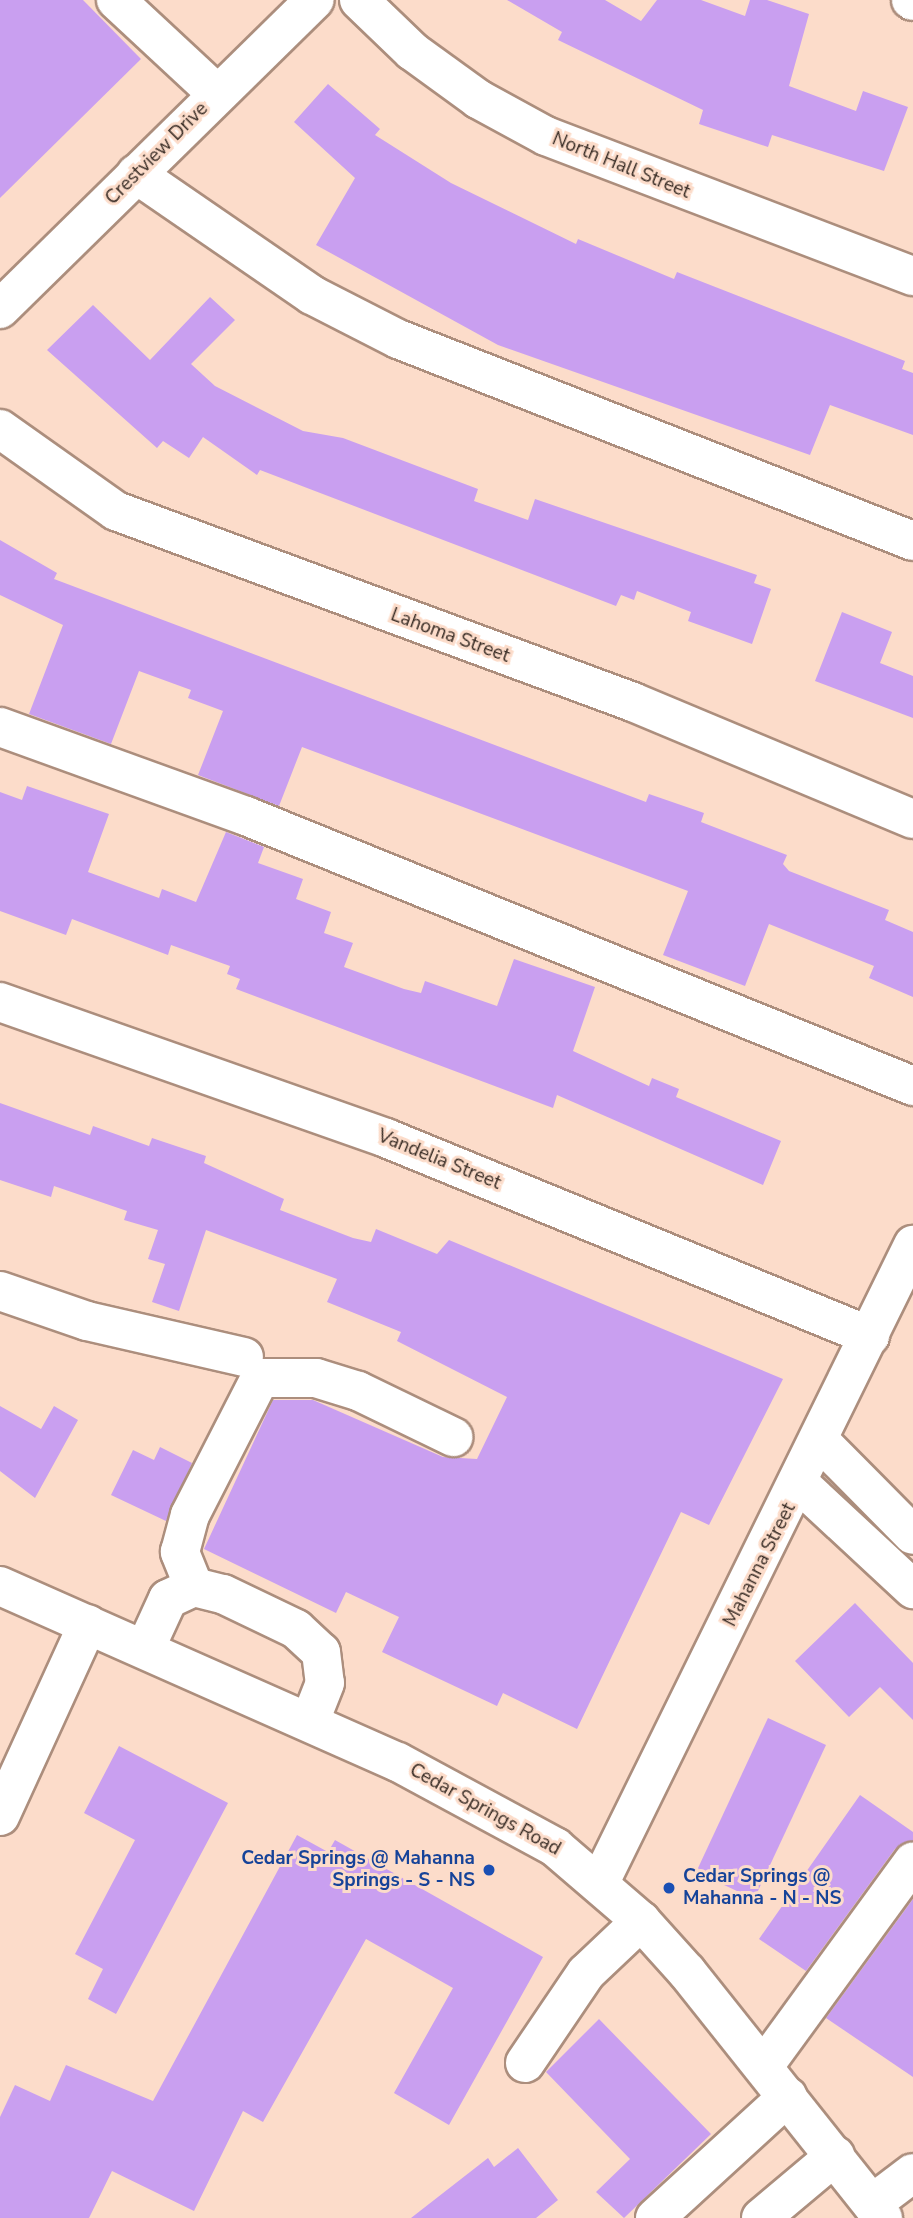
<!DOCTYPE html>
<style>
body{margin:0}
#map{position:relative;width:913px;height:2218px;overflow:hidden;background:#fcdcca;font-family:"Nunito Sans",sans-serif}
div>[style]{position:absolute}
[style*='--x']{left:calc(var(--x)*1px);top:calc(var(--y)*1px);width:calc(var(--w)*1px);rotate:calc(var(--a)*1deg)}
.building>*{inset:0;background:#c99ff0;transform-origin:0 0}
.roads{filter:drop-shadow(2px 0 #ac8e7d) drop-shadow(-2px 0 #ac8e7d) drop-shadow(0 2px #ac8e7d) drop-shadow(0 -2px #ac8e7d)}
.minor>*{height:38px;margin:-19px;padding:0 19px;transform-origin:19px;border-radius:19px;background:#fff}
.major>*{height:38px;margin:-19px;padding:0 19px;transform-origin:19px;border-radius:19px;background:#fff}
.dots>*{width:19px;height:19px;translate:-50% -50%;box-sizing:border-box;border:4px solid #fcdcca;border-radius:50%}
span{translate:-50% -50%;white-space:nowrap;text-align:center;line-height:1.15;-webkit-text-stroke:6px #fcdcca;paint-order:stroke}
.street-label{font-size:19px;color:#372b24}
.transit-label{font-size:19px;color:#164399;font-weight:700}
.right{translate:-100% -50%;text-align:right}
.left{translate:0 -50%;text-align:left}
</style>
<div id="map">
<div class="building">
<i style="clip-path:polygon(0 0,83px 0,141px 59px,0 198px)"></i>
<i style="clip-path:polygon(507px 0,605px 0,641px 21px,657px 0,701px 0,745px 16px,750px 0,767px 0,809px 14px,789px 86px,856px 111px,863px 91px,908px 107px,884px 171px,772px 135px,768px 147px,699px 124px,703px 110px,558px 40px,562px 32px)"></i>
<i style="clip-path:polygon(328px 84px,380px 129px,375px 135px,451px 183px,576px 244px,578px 239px,674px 279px,677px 272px,905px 361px,902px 369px,913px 373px,913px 435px,830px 405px,810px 455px,498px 345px,316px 245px,355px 178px,294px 122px)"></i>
<i style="clip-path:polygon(210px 297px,235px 320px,191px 364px,215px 386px,303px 431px,343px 438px,478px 489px,474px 501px,528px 520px,535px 499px,757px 575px,754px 583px,771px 589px,752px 644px,688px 621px,691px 612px,637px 591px,634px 600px,621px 595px,616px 606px,260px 470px,257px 475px,203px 437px,189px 458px,163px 441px,157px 448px,47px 350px,93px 305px,150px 360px)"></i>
<i style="clip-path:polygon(0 540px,57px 573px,54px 579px,646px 802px,649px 794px,704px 813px,701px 822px,787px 855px,783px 864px,789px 871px,889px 910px,885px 920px,913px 932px,913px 997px,869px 978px,874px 966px,769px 924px,745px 986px,663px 955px,688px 891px,302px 747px,279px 806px,198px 775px,223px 711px,188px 698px,191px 690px,139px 671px,111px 744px,29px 714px,63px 625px,0 595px)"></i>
<i style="clip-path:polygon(842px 612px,892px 632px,880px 663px,913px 676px,913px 718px,815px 681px)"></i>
<i style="clip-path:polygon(27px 786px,109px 814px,88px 872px,159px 898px,162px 889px,196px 902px,226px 832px,264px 847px,258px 863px,303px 879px,296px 899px,331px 912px,324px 933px,353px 943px,344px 967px,404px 989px,421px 993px,425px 981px,497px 1006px,514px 959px,595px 987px,573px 1051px,649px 1086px,652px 1078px,679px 1089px,676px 1097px,781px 1141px,763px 1185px,557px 1095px,553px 1108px,236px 989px,240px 979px,227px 974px,230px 966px,171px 945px,168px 955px,72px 919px,66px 935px,0 911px,0 792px,22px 800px)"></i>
<i style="clip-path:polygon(0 1103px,90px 1135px,93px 1126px,149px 1146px,152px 1138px,206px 1156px,204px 1163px,284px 1199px,280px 1210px,353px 1238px,371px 1242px,376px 1229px,437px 1254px,449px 1240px,783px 1379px,709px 1525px,681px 1512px,577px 1729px,503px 1693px,497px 1706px,382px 1652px,399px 1617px,346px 1592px,336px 1613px,204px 1549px,273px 1400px,313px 1400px,443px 1457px,477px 1459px,507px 1397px,397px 1341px,401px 1332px,327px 1302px,337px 1279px,206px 1230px,179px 1311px,152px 1302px,165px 1264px,148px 1259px,158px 1230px,124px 1220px,127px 1211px,54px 1186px,51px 1197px,0 1180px)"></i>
<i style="clip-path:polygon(0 1406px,41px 1429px,54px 1406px,78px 1420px,35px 1498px,0 1471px)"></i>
<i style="clip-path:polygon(160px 1447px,192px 1463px,166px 1521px,111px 1495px,133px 1450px,154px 1460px)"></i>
<i style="clip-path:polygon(855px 1603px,913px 1663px,913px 1720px,880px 1687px,849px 1717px,795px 1661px)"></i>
<i style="left:768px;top:1718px;width:64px;height:170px;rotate:25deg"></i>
<i style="clip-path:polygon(119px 1746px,228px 1803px,116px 2014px,88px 1999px,103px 1969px,75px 1954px,135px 1840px,84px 1813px)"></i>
<i style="clip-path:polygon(860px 1795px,913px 1832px,913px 1841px,895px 1849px,806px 1971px,759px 1939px)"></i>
<i style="clip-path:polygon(297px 1835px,328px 1852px,335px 1840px,543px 1957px,449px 2125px,394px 2093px,453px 1988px,366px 1939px,263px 2122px,243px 2111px,194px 2211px,112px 2171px,89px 2218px,0 2218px,0 2117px,15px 2085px,50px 2101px,66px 2065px,153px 2101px)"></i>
<i style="clip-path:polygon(913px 1899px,913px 2077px,826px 2018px)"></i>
<i style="clip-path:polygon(599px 2019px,711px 2134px,624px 2218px,596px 2192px,630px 2159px,546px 2072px)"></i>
<i style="clip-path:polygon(518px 2148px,558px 2200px,536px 2218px,411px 2218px,488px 2158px,494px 2167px)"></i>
</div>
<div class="roads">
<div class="minor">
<i style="--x:116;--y:0;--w:138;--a:42.9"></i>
<i style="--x:359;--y:0;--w:74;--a:43.9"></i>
<i style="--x:412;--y:51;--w:82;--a:36"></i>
<i style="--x:478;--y:99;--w:77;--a:28.6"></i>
<i style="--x:546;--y:136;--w:393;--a:20.9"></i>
<i style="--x:911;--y:0;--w:2;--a:27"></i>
<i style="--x:136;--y:174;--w:214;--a:34.5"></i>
<i style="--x:312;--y:295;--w:97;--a:27.1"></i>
<i style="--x:398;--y:339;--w:553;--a:21.42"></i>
<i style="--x:0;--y:309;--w:441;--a:-44.5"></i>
<i style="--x:0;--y:429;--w:142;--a:35.3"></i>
<i style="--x:116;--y:511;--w:551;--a:20.28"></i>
<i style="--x:633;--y:702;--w:303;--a:22.7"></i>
<i style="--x:0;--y:727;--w:262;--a:19.9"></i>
<i style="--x:246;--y:816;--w:720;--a:22.04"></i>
<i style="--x:0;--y:1002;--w:409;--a:19.4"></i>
<i style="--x:386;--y:1138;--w:523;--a:22.25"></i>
<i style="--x:0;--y:1291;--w:92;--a:19"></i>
<i style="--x:87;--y:1321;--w:161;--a:12.9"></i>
<i style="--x:820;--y:1441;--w:132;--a:45.3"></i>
<i style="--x:801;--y:1485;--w:153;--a:42.9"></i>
<i style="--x:194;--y:1587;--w:38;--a:-112"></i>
<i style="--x:180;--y:1552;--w:38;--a:-75"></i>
<i style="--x:190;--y:1515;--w:154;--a:-62.9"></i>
<i style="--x:260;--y:1378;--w:56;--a:0"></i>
<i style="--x:316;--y:1378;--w:44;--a:17.2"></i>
<i style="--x:358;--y:1391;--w:106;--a:25.8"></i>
<i style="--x:145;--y:1649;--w:55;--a:-65.3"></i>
<i style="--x:168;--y:1599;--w:29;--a:-25"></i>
<i style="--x:194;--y:1587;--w:30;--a:14"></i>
<i style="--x:223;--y:1594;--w:81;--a:25.6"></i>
<i style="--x:296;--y:1629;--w:34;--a:43"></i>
<i style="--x:321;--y:1652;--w:31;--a:83"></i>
<i style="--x:325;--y:1683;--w:41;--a:111.5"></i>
<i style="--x:0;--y:1816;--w:211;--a:-65.4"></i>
<i style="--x:600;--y:1882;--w:710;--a:-63.83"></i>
<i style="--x:525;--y:2063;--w:109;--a:-55.9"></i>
<i style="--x:586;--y:1973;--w:76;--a:-43.4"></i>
<i style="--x:764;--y:2066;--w:253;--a:-53.9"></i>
<i style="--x:872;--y:2204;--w:51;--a:-37.1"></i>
<i style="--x:655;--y:2218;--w:180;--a:-42.5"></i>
<i style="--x:761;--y:2218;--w:97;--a:-40"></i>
</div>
<div class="major">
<i style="--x:0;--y:1586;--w:435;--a:23.9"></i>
<i style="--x:398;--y:1762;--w:179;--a:28.4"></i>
<i style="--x:555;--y:1847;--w:113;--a:40.7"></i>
<i style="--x:641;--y:1921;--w:69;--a:48"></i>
<i style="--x:687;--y:1972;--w:315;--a:51.5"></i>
</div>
</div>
<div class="dots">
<i style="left:489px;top:1870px;background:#1a4fb4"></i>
<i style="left:669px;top:1888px;background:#1a4fb4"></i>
</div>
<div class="street-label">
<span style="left:157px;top:154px;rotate:-45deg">Crestview Drive</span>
<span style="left:621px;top:166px;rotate:22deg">North Hall Street</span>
<span style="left:450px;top:636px;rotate:20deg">Lahoma Street</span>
<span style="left:439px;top:1160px;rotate:22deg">Vandelia Street</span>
<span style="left:760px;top:1565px;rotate:-63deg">Mahanna Street</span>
<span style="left:485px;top:1810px;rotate:29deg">Cedar Springs Road</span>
</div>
<div class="transit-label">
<span class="right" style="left:475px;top:1870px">Cedar Springs @ Mahanna<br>Springs - S - NS</span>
<span class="left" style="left:683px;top:1888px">Cedar Springs @<br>Mahanna - N - NS</span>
</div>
</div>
